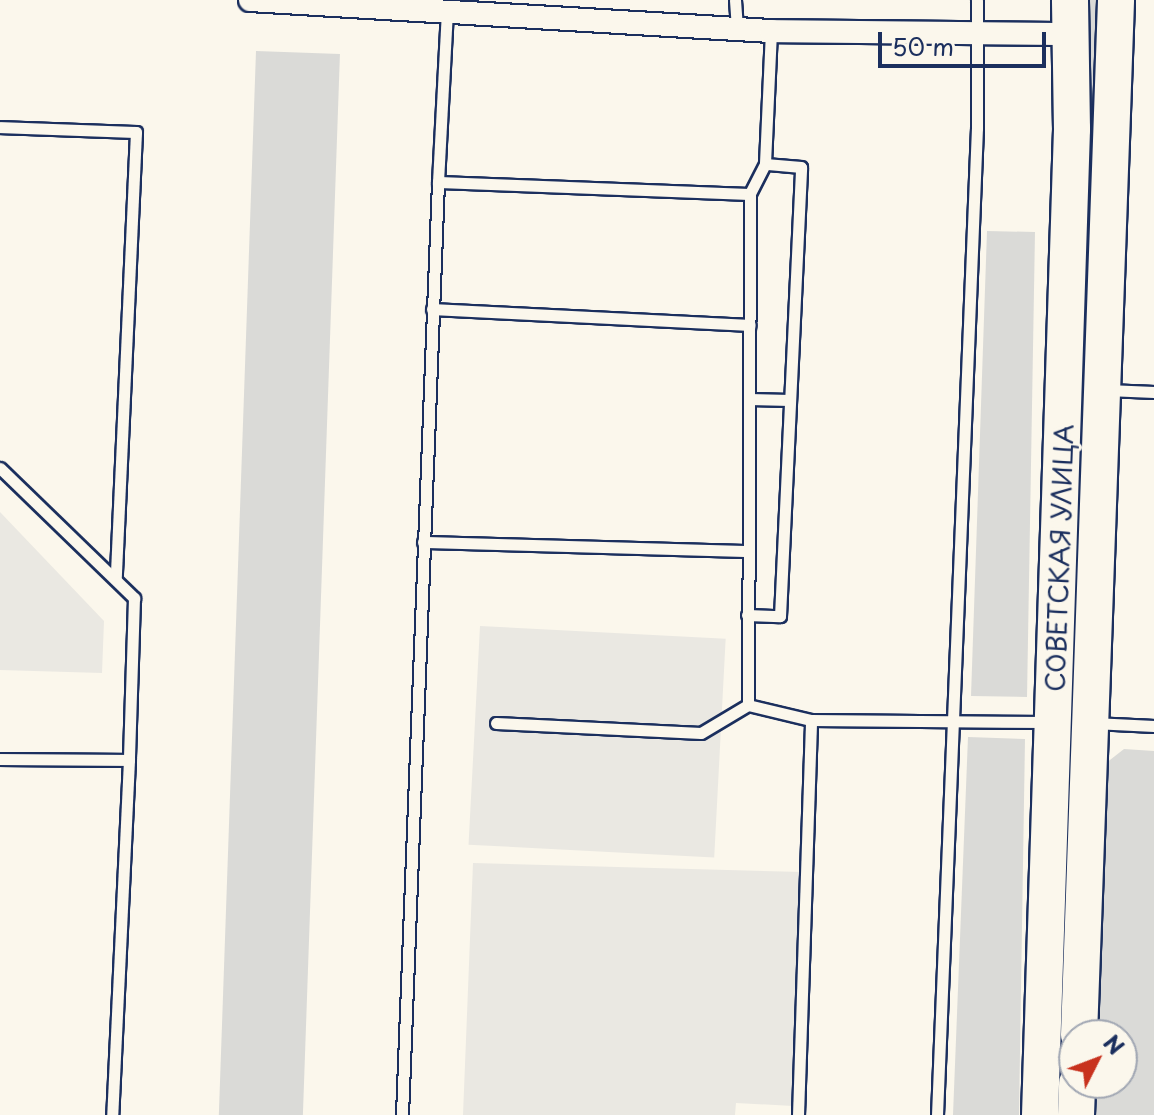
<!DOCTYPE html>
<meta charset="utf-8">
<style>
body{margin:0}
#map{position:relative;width:1154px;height:1115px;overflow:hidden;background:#fbf7ec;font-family:"Playpen Sans",sans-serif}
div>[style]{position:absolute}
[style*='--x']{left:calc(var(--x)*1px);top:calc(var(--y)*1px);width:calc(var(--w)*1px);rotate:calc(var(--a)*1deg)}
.built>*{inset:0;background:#eae8e2;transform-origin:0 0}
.green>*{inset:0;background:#dadad7;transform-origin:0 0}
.roads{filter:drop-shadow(2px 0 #1b2f5e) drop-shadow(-2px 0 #1b2f5e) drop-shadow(0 2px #1b2f5e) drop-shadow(0 -2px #1b2f5e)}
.service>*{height:11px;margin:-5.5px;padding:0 5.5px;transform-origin:5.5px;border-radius:5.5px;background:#fbf7ec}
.minor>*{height:22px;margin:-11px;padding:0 11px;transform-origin:11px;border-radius:11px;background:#fbf7ec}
.primary>*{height:36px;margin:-18px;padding:0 18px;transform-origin:18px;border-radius:18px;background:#fbf7ec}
span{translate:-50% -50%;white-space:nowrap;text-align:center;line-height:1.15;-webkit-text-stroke:6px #fbf7ec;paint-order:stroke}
.street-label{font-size:26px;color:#1b2f5e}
.north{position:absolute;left:1058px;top:1019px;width:80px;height:80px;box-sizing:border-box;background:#fbf7ec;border:2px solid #a1a7b3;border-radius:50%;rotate:48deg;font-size:22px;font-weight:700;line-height:32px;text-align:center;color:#1b2f5e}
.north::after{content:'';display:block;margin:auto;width:28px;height:36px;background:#c8321e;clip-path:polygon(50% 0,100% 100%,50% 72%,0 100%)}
.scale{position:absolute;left:878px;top:32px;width:168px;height:36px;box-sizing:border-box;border:4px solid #1b2f5e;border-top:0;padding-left:10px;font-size:24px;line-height:28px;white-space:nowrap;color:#1b2f5e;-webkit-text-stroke:6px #fbf7ec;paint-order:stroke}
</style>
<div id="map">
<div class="built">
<i style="clip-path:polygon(0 512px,104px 621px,102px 673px,0 670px)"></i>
<i style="left:480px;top:626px;width:246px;height:219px;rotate:3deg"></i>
<i style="clip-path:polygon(473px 863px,803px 872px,793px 1106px,736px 1103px,735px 1115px,463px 1115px)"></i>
</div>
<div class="green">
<i style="left:1087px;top:0;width:12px;height:118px"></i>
<i style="left:256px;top:51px;width:84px;height:1065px;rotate:2deg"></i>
<i style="left:1086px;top:138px;width:12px;height:574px"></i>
<i style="clip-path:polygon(987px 231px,1035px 232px,1027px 697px,971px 696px)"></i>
<i style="clip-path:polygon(968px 737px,1025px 739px,1019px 1115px,953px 1115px)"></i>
<i style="clip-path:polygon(1124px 749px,1154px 751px,1154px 1115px,1091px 1115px,1092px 1083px,1122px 1083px,1122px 1035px,1093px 1035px,1101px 767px)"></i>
</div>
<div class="roads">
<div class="service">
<i style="--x:735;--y:0;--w:28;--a:86"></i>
<i style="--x:771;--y:31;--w:133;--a:92.6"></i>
<i style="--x:765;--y:164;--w:34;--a:117"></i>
<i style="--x:750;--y:194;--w:511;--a:90.22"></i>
<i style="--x:748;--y:705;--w:65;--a:13.4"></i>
<i style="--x:811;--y:720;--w:237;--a:0.5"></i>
<i style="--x:0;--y:127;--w:136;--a:2.1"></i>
<i style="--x:136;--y:132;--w:447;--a:92.6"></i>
<i style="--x:438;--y:182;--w:171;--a:-87"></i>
<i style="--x:432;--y:309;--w:318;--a:2.9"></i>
<i style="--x:1107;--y:390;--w:47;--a:2.4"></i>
<i style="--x:749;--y:399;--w:41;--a:1.4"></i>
<i style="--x:0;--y:468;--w:187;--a:44.1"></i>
<i style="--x:134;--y:598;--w:162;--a:91.8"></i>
<i style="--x:423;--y:542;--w:325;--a:1.6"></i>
<i style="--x:747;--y:615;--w:33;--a:2"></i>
<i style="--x:780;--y:616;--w:449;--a:-87.3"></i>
<i style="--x:801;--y:167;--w:36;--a:-175"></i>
<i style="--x:496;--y:723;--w:205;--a:2.8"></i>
<i style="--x:701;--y:733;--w:55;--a:-30.8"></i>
<i style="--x:1093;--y:723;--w:61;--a:2.8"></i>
<i style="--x:0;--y:759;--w:129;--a:0.4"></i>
<i style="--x:129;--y:760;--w:355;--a:92.7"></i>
<i style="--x:402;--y:1115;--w:934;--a:-87.79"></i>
<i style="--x:438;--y:182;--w:312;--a:2.2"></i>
<i style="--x:798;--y:1115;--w:395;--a:-88.1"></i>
<i style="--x:937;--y:1115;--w:988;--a:-87.68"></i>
<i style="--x:977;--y:128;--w:128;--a:-90"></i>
</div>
<div class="minor">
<i style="--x:250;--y:0;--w:522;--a:3.41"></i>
<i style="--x:771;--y:31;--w:301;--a:0.6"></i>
</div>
<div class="primary">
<i style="--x:1079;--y:1035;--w:1036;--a:-87.95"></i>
<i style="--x:1040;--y:1115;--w:987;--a:-88.14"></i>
<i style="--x:1072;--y:129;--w:129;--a:-90.9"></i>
<i style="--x:1076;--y:1115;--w:32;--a:-88"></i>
</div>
</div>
<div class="street-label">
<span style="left:1059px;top:558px;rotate:-88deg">СОВЕТСКАЯ УЛИЦА</span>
</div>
<div class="north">N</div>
<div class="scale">50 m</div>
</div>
